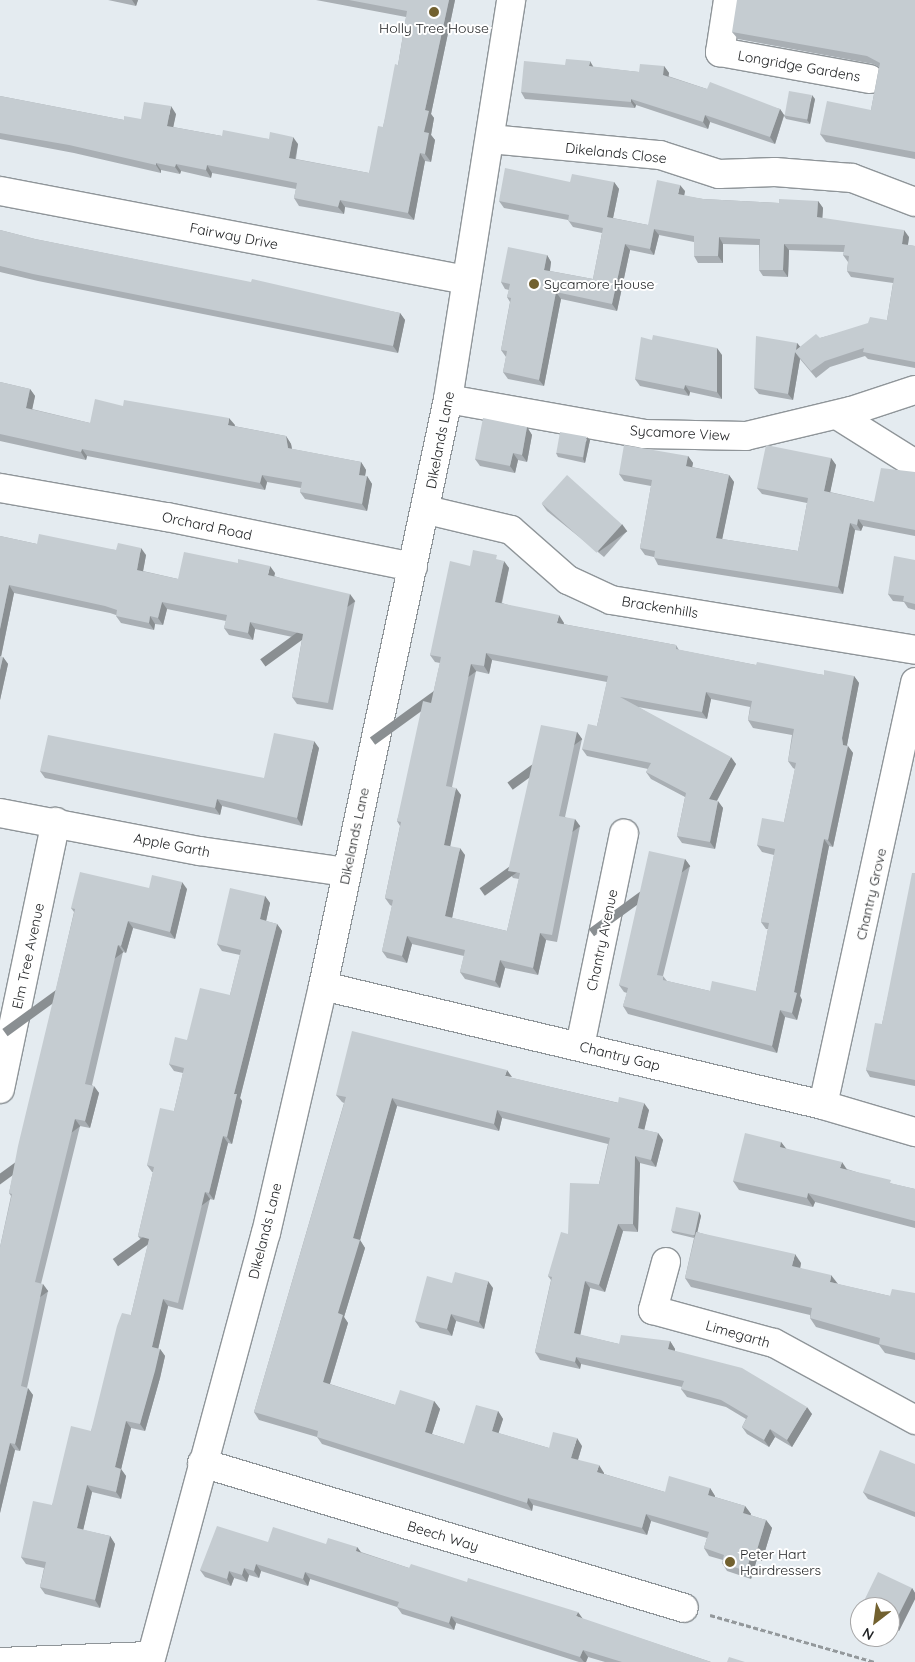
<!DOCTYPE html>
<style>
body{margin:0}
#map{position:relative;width:915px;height:1662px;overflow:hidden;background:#e4ebf0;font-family:Quicksand,sans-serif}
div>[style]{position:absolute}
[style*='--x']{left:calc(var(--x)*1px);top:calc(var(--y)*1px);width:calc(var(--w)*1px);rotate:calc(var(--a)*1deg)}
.path>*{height:3px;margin-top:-1.5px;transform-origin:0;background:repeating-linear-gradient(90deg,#93989b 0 5px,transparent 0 7.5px)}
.roads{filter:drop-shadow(1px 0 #8f9599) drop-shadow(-1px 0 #8f9599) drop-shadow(0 1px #8f9599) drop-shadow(0 -1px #8f9599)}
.minor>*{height:28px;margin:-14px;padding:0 14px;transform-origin:14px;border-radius:14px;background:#fff}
.wall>*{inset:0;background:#a9afb4}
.shaded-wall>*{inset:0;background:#8a8f92;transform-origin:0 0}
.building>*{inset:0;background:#c5ccd1;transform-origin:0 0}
.dots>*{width:14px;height:14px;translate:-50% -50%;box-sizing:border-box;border:2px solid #fff;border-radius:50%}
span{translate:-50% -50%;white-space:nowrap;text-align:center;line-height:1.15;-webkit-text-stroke:4px #fff;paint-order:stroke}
.poi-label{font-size:14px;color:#222426}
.left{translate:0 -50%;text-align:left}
.street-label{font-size:14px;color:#222426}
.north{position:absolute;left:850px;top:1597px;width:50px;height:50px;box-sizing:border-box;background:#fff;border:1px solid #a7a7a8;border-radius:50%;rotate:210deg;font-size:14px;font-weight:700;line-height:20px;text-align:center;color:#222426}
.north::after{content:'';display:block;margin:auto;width:18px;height:22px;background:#72612f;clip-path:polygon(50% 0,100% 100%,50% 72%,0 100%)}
</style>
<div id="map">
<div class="path">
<i style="--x:710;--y:1615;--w:172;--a:15.9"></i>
</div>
<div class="roads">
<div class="minor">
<i style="--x:728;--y:0;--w:53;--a:98.7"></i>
<i style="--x:720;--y:52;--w:152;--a:10.2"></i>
<i style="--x:490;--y:139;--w:171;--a:5.4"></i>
<i style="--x:660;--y:155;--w:62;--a:17.9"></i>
<i style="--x:719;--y:174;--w:56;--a:-2"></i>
<i style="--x:775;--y:172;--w:77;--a:4.5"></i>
<i style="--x:852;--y:178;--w:67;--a:20.9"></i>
<i style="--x:0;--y:191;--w:475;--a:10.8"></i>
<i style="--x:448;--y:399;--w:199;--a:10.1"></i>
<i style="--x:644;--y:434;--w:102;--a:1.1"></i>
<i style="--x:746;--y:436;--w:108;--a:-13.4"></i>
<i style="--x:851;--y:411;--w:67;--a:-18.2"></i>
<i style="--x:837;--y:415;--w:92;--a:32.1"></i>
<i style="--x:0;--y:488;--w:169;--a:9.9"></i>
<i style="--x:167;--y:517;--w:251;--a:11.5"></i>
<i style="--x:427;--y:510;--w:86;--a:13.4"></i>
<i style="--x:511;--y:530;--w:76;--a:41.3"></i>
<i style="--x:568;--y:580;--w:47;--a:24.9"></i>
<i style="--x:611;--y:600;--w:308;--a:9.3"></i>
<i style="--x:0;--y:813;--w:204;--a:10.8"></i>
<i style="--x:200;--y:851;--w:148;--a:8.2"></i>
<i style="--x:323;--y:986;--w:514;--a:13.39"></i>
<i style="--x:823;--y:1105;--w:96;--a:16.4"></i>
<i style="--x:580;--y:1046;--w:217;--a:-78.3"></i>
<i style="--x:0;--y:1089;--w:273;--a:-78.2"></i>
<i style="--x:823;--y:1105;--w:433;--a:-77.7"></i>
<i style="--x:666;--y:1262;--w:50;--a:105.2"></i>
<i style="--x:653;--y:1310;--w:125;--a:15.3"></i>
<i style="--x:774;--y:1343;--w:161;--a:28.6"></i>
<i style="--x:202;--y:1463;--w:503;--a:16.74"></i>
<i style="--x:0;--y:1662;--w:151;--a:-2.3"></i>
<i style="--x:150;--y:1662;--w:444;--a:-74.9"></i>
<i style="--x:266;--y:1233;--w:253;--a:-77"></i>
<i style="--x:323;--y:986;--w:600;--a:-77.98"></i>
<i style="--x:448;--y:399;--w:404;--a:-81"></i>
</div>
</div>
<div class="wall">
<i style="clip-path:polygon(108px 0,138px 0,136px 6px)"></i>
<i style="clip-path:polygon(316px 0,455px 0,431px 114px,434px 118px,431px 135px,435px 140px,431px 162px,425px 161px,414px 220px,345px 207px,344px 214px,299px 206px,294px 198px,296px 189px,212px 173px,211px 178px,181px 171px,180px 174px,161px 170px,161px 173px,74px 153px,0 139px,0 96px,124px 120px,141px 119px,176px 114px,173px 127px,222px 136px,269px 139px,298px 144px,296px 159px,369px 173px,383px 127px,398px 65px,406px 17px)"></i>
<i style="clip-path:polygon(915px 0,915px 159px,826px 142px,820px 134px,871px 110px,879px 67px,873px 64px,738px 39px,732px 32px)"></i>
<i style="clip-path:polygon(565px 65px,593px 67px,639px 72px,664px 66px,669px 73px,668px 76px,707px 89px,780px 109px,784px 115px,815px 99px,810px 124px,786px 119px,784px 116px,775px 144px,710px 122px,708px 129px,636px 105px,635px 108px,525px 99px,521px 92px)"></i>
<i style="clip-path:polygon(570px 182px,614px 182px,619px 189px,613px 218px,648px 225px,685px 191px,684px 196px,703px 199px,779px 203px,818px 201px,823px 208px,822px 218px,909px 237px,908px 245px,915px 246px,915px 368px,868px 359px,865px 356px,830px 367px,816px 378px,800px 359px,793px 400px,759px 394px,754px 388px,797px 343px,800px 347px,820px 338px,887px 320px,893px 283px,851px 277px,847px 271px,848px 262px,843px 255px,844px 252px,789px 250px,788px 277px,763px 276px,759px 270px,759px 245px,723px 244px,723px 263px,698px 263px,694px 256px,694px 242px,659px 235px,654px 255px,630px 250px,617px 311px,561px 299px,544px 386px,508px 379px,503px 372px,506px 357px,501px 350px,510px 302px,507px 297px,509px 290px,505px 289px,501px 282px,547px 255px,551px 262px,550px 271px,593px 279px,602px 233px,573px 227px,568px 220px,504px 208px,499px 201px)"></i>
<i style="clip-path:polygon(0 230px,35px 239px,400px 313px,405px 320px,398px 353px,38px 281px,0 272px)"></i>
<i style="clip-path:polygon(652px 340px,722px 355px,722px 399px,690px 392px,689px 396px,640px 386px,635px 379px)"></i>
<i style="clip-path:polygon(0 382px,30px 389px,35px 396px,32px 409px,90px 423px,123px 406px,235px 425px,234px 426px,286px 436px,291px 444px,292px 449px,361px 462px,366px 470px,365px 476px,367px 476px,372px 484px,367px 511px,305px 499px,300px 492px,301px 488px,267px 482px,265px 490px,87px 456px,86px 460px,0 441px)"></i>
<i style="clip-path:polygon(527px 427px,532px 435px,527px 462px,518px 460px,515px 473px,480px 466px,475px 459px)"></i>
<i style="clip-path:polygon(590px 440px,585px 463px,558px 457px,556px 453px)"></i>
<i style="clip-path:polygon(688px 456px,693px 463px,692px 467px,729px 475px,734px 482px,722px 539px,798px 551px,807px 503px,762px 494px,757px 488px,831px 458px,836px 465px,830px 492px,874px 502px,915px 472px,915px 536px,863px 526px,861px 531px,855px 530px,843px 594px,658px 565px,654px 557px,645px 555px,640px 548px,651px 486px,624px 481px,619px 474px)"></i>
<i style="clip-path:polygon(542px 504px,627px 531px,604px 557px,547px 511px)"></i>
<i style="clip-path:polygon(0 536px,37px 544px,116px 550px,146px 555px,143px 571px,178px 579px,275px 573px,274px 576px,355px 601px,333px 710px,297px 704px,292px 697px,302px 639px,255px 629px,253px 640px,229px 635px,224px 628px,226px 621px,167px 609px,163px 625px,155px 624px,154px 630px,121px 623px,116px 616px,116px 615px,110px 613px,14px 593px,1px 657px,3px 657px,8px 664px,0 700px)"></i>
<i style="clip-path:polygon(500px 560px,509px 568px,502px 603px,564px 623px,563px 624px,676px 645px,679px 650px,756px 665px,824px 675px,854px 676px,859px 683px,847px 745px,853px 753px,833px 847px,829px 846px,800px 996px,802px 1000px,797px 1020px,785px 1017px,777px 1053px,628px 1014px,623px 1006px,627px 993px,624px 992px,619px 985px,685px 859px,690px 866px,663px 976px,667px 981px,710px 991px,756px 991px,768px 929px,766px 929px,761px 922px,774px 855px,762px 852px,757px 845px,784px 822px,795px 769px,793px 768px,788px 761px,792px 735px,753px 728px,748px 720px,750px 707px,711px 699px,707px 719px,638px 707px,736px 764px,717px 801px,723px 808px,715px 849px,682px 843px,677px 836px,685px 797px,651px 779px,646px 772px,648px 769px,587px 756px,582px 749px,597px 726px,607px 682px,492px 660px,489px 674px,476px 671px,452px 787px,461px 795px,450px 846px,465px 855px,452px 918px,507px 931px,519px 879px,513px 878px,508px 871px,577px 732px,582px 739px,565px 817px,580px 826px,557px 942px,546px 940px,538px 975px,505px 968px,500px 988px,465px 979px,460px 972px,464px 956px,412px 944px,407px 963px,387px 958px,382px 951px,392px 906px,390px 905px,385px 898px,400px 826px,397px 821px,431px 703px,440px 663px,435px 662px,430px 655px,470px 566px)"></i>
<i style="clip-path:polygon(915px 560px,915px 610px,908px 608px,904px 602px,893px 601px,888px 594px)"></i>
<i style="clip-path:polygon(319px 748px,302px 826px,222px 806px,220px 815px,45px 778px,40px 771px,264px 778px)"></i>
<i style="clip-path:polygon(915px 873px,915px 1086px,870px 1077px,866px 1070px,882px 1024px)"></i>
<i style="clip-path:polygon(149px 888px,187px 889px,175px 939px,133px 928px,126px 953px,123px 952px,92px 1085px,99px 1093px,90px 1128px,80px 1126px,41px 1284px,48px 1291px,27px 1388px,33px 1395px,20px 1451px,15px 1450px,0 1513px,0 1247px,11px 1196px,9px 1193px,74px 912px,71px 908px)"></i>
<i style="clip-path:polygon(265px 896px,270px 903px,266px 921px,277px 924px,282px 931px,240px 1098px,242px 1101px,232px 1144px,228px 1143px,214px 1200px,210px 1199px,183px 1310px,168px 1306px,158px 1349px,160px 1349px,165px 1356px,160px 1378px,145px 1431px,131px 1428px,121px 1469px,126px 1476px,121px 1499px,92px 1492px,83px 1530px,110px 1536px,115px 1544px,100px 1608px,45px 1594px,40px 1587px,44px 1568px,26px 1564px,21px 1557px,52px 1505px,91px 1431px,131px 1315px,148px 1244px,143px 1243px,138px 1236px,153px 1172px,152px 1172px,147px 1165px,174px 1111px,183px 1073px,174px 1071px,169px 1064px,187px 1040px,230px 995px,240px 955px,222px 951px,217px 944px)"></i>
<i style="clip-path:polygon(512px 1078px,649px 1110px,644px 1130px,658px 1133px,663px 1140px,656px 1167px,640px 1163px,638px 1232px,623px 1231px,605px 1292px,590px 1288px,580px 1335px,619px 1344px,670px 1341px,675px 1349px,675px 1351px,812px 1414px,792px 1447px,775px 1437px,769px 1447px,747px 1434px,742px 1427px,746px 1419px,726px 1407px,687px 1397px,681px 1389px,682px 1387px,581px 1364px,580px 1369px,540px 1360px,535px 1352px,551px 1280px,548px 1276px,568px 1234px,599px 1184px,608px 1144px,502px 1118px,499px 1131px,397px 1106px,360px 1240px,365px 1248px,344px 1317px,348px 1323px,330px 1384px,395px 1405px,434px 1401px,440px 1409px,432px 1434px,464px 1444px,498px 1411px,503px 1419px,498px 1433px,549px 1448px,582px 1446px,578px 1460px,604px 1473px,604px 1474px,665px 1492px,710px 1488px,715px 1496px,715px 1497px,745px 1506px,751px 1514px,750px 1515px,766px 1520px,772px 1528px,762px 1561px,757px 1559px,751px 1579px,727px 1571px,722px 1563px,723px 1560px,709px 1556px,704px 1548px,707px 1538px,651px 1521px,647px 1535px,533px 1505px,532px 1511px,322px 1444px,317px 1437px,259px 1420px,254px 1412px,344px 1103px,342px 1102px,336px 1095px)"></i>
<i style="clip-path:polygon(781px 1142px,786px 1149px,847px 1169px,893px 1184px,915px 1189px,915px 1228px,815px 1202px,813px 1207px,739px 1190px,733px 1181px)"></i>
<i style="clip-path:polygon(699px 1212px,701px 1216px,697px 1232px,801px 1263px,800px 1268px,837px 1284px,890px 1296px,915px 1293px,915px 1360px,885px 1353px,879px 1345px,816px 1327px,810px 1318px,810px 1315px,691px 1287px,685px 1278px,694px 1238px,673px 1233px,671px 1230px)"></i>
<i style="clip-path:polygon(452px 1283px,493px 1288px,484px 1329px,456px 1321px,452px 1336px,420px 1328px,415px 1321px)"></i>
<i style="clip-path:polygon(915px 1464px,915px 1517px,868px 1499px,863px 1492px)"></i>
<i style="clip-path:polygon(268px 1542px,357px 1547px,361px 1552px,409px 1568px,582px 1619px,711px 1662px,605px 1662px,588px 1657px,586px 1662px,579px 1662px,456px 1623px,454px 1630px,402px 1614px,397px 1607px,310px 1579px,308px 1586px,261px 1571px,259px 1578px,249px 1575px,247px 1582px,234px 1578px,231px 1586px,205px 1577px,200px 1570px)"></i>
<i style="clip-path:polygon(912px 1588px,915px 1593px,915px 1599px,899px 1631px,890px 1627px,890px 1607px)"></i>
</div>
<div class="shaded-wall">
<i style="clip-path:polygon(132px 0,138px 0,136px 6px)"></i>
<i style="clip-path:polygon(449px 0,455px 0,431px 114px,434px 118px,431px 135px,435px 140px,431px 162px,425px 154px,424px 132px,425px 110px)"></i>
<i style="clip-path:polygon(590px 61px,594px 68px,589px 66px)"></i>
<i style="clip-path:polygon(664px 66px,669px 73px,668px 81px,663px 75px)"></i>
<i style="clip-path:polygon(812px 95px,815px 99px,810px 124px,807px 120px)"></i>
<i style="clip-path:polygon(631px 99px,636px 105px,635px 108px,631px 102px)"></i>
<i style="clip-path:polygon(171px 106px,176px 114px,172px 133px,167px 126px)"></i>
<i style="clip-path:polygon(780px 109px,784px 115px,775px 144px,770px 137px)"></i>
<i style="clip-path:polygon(705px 115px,710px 122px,708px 129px,703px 122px)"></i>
<i style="clip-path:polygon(293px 137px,298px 144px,294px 165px,289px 158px)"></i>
<i style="clip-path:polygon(420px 153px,425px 161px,414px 220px,408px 213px)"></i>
<i style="clip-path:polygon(156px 163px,161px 170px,161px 173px,156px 165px)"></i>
<i style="clip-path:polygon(176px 164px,181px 171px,180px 174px,175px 167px)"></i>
<i style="clip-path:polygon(207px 165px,212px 173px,211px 178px,206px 170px)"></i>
<i style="clip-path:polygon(614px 182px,619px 189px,612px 223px,607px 217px)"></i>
<i style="clip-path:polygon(680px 185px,685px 191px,683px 201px,678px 194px)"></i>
<i style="clip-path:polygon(340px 200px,345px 207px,344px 214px,338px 207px)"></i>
<i style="clip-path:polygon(818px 201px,823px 208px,822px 224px,817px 217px)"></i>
<i style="clip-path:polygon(654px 229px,659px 235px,654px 255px,650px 249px)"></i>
<i style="clip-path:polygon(904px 230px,909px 237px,907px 250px,902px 244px)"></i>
<i style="clip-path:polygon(719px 237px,723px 244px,723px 263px,718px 256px)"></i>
<i style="clip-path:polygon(625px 244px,630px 250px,617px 311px,612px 304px)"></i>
<i style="clip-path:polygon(784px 244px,789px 250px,788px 277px,783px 270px)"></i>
<i style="clip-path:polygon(547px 255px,551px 262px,549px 276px,544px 270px)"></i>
<i style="clip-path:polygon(556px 292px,561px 299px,544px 386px,539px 380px)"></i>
<i style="clip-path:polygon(400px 313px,405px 320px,398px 353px,393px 346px)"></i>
<i style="clip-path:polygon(797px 343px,802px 349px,796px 350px)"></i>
<i style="clip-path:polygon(717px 348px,722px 355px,722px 399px,717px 392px)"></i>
<i style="clip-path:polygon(795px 352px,800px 359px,793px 400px,788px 394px)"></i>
<i style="clip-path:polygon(685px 385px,690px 392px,689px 396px,684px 389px)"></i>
<i style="clip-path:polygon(30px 389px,35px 396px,31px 415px,26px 408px)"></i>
<i style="clip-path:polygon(229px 418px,235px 425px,233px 432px,228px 425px)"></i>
<i style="clip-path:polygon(527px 427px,532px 435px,527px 462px,522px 455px)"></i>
<i style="clip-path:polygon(286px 436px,291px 444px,293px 455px,288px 448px)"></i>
<i style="clip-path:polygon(587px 437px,590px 440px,585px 463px,583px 459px)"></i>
<i style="clip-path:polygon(82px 449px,87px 456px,86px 460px,81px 452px)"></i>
<i style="clip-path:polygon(513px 453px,518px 460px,515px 473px,510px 466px)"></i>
<i style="clip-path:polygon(688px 456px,693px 463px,691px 473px,686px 466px)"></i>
<i style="clip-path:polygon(831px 458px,836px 465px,829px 498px,824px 491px)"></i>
<i style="clip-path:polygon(361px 462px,366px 470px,364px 482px,359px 475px)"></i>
<i style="clip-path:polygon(262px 475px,267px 482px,265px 490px,260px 483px)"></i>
<i style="clip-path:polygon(729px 475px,734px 482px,721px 545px,716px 538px)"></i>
<i style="clip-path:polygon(367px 476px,372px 484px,367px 511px,362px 504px)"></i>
<i style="clip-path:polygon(858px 519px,863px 526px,861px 531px,857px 525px)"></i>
<i style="clip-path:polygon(850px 523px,855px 530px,843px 594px,838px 587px)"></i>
<i style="left:622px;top:524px;width:9px;height:35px;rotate:54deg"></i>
<i style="clip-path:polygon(141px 548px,146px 555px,142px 577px,137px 570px)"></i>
<i style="clip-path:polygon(504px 561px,509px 568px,500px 609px,495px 602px)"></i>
<i style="clip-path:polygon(270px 566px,275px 573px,273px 582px,268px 575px)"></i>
<i style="clip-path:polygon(9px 585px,14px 593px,0 661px,0 629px)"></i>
<i style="left:350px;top:594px;width:9px;height:111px;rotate:54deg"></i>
<i style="clip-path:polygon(162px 602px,167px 609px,163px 625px,158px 618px)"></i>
<i style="clip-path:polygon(559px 615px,564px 623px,562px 630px,557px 623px)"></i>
<i style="clip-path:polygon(150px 616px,155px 624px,154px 630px,149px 623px)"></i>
<i style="clip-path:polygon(250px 622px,255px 629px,253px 640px,248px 633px)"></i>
<i style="clip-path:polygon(486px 653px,492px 660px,489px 674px,484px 666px)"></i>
<i style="clip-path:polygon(3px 657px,8px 664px,0 700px,0 670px)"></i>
<i style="left:471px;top:664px;width:9px;height:125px;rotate:54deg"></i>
<i style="clip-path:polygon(854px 676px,859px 683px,847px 745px,847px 748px,848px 746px,853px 753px,833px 847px,828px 840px,843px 745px,842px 738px)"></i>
<i style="clip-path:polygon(706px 692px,711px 699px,707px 719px,702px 712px)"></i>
<i style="left:577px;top:732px;width:9px;height:86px;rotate:54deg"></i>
<i style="clip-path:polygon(314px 741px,319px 748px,302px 826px,297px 818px)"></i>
<i style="clip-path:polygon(731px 757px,736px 764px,714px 806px,709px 799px)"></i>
<i style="clip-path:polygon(456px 788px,461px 795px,449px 852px,444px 845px)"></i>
<i style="clip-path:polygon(217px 799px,222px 806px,220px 815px,215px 808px)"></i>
<i style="clip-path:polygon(718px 801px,723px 808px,715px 849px,710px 842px)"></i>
<i style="left:575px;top:819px;width:9px;height:118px;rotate:54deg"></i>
<i style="clip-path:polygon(824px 839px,829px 846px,800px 996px,802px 1000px,797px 1020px,792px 1013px,794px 992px)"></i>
<i style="clip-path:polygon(460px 848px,465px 855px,451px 923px,445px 916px)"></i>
<i style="left:685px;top:859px;width:9px;height:119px;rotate:54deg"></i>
<i style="clip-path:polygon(182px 882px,187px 889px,175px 939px,170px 932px)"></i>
<i style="clip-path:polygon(265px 896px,270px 903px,265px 926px,260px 919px)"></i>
<i style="clip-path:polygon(128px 921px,133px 928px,126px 953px,121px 946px)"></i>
<i style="clip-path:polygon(277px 924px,282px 931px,240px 1098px,242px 1101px,232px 1144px,227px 1137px,234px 1094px)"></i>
<i style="clip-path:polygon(540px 933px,546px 940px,538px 975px,533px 968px)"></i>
<i style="clip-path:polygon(407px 936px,412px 944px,407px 963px,402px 956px)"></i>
<i style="left:118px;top:945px;width:9px;height:143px;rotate:54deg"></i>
<i style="clip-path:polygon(500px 960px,505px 968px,500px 988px,495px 981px)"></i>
<i style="clip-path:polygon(780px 1010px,785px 1017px,777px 1053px,772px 1046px)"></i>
<i style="clip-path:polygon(507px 1070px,512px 1077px,505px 1076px)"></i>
<i style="clip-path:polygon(94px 1086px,99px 1093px,90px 1128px,85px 1121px)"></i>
<i style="clip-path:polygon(392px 1098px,397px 1106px,359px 1244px,360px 1240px,365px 1248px,344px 1317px,348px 1323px,328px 1390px,323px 1382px,353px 1238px)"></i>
<i style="clip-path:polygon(644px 1103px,649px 1110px,643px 1135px,638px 1128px)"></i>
<i style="clip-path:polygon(497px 1110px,502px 1118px,499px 1131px,494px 1124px)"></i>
<i style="left:75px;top:1119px;width:9px;height:168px;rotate:54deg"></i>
<i style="clip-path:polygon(658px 1133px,663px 1140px,656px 1167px,651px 1160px)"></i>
<i style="clip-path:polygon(223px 1136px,228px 1143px,214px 1200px,209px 1193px)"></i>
<i style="clip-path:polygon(781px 1142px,788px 1151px,780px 1147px)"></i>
<i style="clip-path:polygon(635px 1156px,640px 1163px,638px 1232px,633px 1224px)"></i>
<i style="clip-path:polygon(842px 1162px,848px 1171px,840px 1168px)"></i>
<i style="left:205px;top:1192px;width:9px;height:114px;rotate:54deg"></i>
<i style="clip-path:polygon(808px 1193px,815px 1202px,813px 1207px,807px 1198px)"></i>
<i style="clip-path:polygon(699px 1212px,701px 1216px,696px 1238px,693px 1235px)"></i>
<i style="clip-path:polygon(618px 1224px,623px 1231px,605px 1292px,599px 1285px)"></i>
<i style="clip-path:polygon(795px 1254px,801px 1263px,799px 1275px,792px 1266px)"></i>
<i style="clip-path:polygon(831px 1275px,838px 1284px,830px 1282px)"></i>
<i style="clip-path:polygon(488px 1281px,493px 1288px,484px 1329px,479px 1322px)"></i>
<i style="clip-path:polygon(585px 1281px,590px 1288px,579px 1341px,574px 1333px)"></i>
<i style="left:43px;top:1284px;width:9px;height:104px;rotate:54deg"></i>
<i style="clip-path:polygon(163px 1299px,168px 1306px,157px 1354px,152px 1347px)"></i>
<i style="clip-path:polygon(451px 1314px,456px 1321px,452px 1336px,447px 1329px)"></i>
<i style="clip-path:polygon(670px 1341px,675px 1349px,674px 1356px,668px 1349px)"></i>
<i style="clip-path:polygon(160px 1349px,165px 1356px,160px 1378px,145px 1431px,140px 1424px)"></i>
<i style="clip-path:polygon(576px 1357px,581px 1364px,580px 1369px,575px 1362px)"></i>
<i style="clip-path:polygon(28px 1388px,33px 1395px,20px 1451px,15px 1444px)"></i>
<i style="clip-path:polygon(434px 1401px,440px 1409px,430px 1440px,425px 1432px)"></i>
<i style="clip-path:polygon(807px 1407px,812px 1414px,792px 1447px,787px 1440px)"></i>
<i style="clip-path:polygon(498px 1411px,503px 1419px,497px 1438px,492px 1431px)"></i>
<i style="clip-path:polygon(126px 1421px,131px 1428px,120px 1474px,115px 1467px)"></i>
<i style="clip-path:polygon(770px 1429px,775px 1437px,769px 1447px,764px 1440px)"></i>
<i style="clip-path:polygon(577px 1438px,582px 1446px,576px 1466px,571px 1458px)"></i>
<i style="clip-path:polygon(10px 1443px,15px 1450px,0 1513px,0 1485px)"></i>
<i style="clip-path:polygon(599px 1465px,604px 1473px,603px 1479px,597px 1472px)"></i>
<i style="clip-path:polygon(121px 1469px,126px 1476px,121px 1499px,116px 1492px)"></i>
<i style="clip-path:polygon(87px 1485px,92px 1492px,82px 1535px,77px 1528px)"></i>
<i style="clip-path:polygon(710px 1488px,715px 1496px,713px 1502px,708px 1495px)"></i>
<i style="clip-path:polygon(528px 1498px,533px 1505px,532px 1511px,527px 1503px)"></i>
<i style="clip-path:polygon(745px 1506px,751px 1514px,748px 1521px,743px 1513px)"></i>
<i style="clip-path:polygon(646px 1514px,651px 1521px,647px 1535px,642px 1528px)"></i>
<i style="clip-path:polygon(766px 1520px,772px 1528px,762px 1561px,756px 1553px)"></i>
<i style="clip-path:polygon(110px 1536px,115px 1544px,100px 1608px,95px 1600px)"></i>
<i style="clip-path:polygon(357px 1547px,362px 1554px,356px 1551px)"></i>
<i style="clip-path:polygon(752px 1552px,757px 1559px,751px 1579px,746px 1571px)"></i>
<i style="clip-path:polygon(256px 1564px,261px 1571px,259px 1578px,254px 1571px)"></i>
<i style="clip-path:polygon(244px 1568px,249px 1575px,247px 1582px,242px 1575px)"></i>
<i style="clip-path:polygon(229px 1571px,234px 1578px,231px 1586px,227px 1579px)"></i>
<i style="clip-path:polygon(305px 1572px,310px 1579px,308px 1586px,303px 1579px)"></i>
<i style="clip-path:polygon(912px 1588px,915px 1593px,915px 1599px,899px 1631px,894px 1624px)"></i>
<i style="clip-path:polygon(578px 1612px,583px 1619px,576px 1616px)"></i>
<i style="clip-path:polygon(451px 1616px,456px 1623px,454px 1630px,449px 1623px)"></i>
<i style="clip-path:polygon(583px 1650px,588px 1657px,586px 1662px,584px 1662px,580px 1657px)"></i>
</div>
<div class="building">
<i style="clip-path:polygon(349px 0,449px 0,425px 110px,429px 111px,424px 132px,429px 133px,425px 154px,420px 153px,408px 213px,340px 200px,338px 207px,294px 198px,297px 183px,207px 165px,206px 170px,176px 164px,175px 167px,156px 163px,156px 165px,69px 145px,0 133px,0 96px,124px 120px,124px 116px,141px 119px,144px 102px,171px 106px,167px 126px,222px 136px,223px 130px,269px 139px,270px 132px,293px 137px,289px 158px,369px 173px,378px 126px,383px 127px,395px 64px,398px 65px,407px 11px)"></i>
<i style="clip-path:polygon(737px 0,915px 0,915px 152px,820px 134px,827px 101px,871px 110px,880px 63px,867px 56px,732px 32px)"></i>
<i style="clip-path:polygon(566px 59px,590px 61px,589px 66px,639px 72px,640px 64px,664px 66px,663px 75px,707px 89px,710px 82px,780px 109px,770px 137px,705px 115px,703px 122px,631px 99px,631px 102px,521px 92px,524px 61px,565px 65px)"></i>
<i style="left:789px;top:91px;width:23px;height:25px;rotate:10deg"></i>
<i style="clip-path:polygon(505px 168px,570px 182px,572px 174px,614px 182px,607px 217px,648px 225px,657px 180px,680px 185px,678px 194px,703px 199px,779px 203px,779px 199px,818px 201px,817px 217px,904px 230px,902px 244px,915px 246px,915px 362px,863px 352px,864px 348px,825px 361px,811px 371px,795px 352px,788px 394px,754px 388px,756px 336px,797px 343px,796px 350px,816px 334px,820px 338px,868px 323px,870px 317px,887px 320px,894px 278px,847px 271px,849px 256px,843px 255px,845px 245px,784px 244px,783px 270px,759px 270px,760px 239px,719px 237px,718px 256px,694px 256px,694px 236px,654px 229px,650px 249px,625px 244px,612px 304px,556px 292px,539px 380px,503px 372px,507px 351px,501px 350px,511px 298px,507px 297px,510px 284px,501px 282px,508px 247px,547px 255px,544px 270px,593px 279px,603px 228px,568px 221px,569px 215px,499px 201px)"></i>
<i style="clip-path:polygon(0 230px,35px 239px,251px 282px,252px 279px,400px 313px,393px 346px,33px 274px,0 266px)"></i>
<i style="clip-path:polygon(653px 335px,717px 348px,717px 392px,685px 385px,684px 389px,635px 379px,641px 337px,652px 340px)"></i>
<i style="clip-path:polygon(0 382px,30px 389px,26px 408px,90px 423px,95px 399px,123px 406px,124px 400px,229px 418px,228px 425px,286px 436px,288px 448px,361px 462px,359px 475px,367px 476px,362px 504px,300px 492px,302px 482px,262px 475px,260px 483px,82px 449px,81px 452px,0 434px)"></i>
<i style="clip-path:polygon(483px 418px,527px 427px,522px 455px,513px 453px,510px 466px,475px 459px)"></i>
<i style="left:560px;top:432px;width:27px;height:21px;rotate:10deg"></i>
<i style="clip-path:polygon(624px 445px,688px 456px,686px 466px,729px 475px,716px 538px,798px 551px,808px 498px,757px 488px,766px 445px,831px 458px,824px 491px,874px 502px,881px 468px,915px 472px,915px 530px,858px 519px,857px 525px,850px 523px,838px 587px,654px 558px,655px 551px,640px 548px,652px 480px,619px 474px)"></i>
<i style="left:567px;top:475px;width:74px;height:38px;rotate:42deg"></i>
<i style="clip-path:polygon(39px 534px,116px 550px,118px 543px,141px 548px,137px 570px,178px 579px,184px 552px,238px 563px,238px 559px,270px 566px,268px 575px,350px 594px,328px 703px,292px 697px,303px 634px,250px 622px,248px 633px,224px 628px,227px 615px,162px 602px,158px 618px,150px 616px,149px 623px,116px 616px,117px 610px,105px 606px,9px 585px,0 629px,0 536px,37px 544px)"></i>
<i style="clip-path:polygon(473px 550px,497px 555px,496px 559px,504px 561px,495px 602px,559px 615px,557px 623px,676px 645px,676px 649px,756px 665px,757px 662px,824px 675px,824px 670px,854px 676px,842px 738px,843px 745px,848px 746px,828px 840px,824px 839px,794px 992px,797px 993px,792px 1013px,780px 1010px,772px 1046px,623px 1006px,628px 988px,619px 985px,649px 851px,685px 859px,657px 975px,663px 976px,663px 980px,710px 991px,712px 981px,756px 991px,769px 923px,761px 922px,775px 849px,757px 845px,762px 818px,784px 822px,796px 763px,788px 761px,794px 729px,748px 720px,752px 701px,706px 692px,702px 712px,620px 697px,731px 757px,709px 799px,718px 801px,710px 842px,677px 836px,686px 793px,646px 772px,651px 763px,582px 749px,588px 724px,597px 726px,608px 676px,486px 653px,484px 666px,471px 664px,446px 786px,456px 788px,444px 845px,460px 848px,445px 916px,507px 931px,520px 873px,508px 871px,541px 725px,577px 732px,559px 816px,575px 819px,552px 935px,540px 933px,533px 968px,500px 960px,495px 981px,460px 972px,465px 950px,407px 936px,402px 956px,382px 951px,393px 900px,385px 898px,401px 822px,397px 821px,423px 701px,431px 703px,441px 657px,430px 655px,450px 561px,470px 566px)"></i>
<i style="clip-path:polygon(894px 556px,915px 560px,915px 604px,903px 601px,904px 596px,888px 594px)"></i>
<i style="clip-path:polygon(0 656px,3px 657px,0 670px)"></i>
<i style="clip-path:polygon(274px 733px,314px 741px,297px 818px,217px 799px,215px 808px,40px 771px,48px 735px,264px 778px)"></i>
<i style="clip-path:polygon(80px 872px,149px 888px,152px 875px,182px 882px,170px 932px,128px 921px,121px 946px,118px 945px,85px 1084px,94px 1086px,85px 1121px,75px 1119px,35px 1282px,43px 1284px,21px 1386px,28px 1388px,15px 1444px,10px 1443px,0 1485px,0 1247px,12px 1194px,9px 1193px,18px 1146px,75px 909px,71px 908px)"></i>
<i style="clip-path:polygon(912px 873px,915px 873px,915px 1080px,866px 1070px,875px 1023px,882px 1024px)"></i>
<i style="clip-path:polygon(230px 888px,265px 896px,260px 919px,277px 924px,234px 1094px,237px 1094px,227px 1137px,223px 1136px,209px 1193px,205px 1192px,178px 1303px,163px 1299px,152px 1347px,160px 1349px,155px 1371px,140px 1424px,126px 1421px,115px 1467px,121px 1469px,116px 1492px,87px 1485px,77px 1528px,110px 1536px,95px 1600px,40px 1587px,46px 1562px,21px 1557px,33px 1501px,52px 1505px,71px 1426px,91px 1431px,117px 1326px,122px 1313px,131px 1315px,149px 1239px,138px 1236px,154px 1167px,147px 1165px,160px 1108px,174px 1111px,184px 1068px,169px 1064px,175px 1037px,187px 1040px,200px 988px,230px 995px,241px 950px,217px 944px)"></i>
<i style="clip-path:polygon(352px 1031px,507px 1070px,505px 1076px,618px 1103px,619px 1097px,644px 1103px,638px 1128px,658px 1133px,651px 1160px,635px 1156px,633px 1224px,618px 1224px,599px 1285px,585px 1281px,574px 1333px,619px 1344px,621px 1335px,670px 1341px,668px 1349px,742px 1368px,807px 1407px,787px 1440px,770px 1429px,764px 1440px,742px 1427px,748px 1416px,721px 1400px,681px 1389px,684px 1381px,576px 1357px,575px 1362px,535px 1352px,552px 1277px,548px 1276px,561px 1232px,568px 1234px,570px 1183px,599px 1184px,610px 1138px,497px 1110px,494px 1124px,392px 1098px,353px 1238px,360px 1240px,338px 1313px,343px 1315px,323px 1382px,395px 1405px,400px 1390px,434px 1401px,425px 1432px,464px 1444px,476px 1405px,498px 1411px,492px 1431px,549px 1448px,553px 1432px,577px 1438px,571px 1458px,599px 1465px,597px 1472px,665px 1492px,669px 1476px,710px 1488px,708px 1495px,745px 1506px,743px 1513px,766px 1520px,756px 1553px,752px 1552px,746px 1571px,722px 1563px,724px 1555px,704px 1548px,709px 1532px,646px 1514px,642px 1528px,528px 1498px,527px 1503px,317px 1437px,318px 1431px,254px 1412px,346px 1097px,336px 1095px)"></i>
<i style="clip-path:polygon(745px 1133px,781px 1142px,780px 1147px,842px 1162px,840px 1168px,891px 1180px,890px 1183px,915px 1189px,915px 1221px,808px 1193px,807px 1198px,733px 1181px)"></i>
<i style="left:676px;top:1207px;width:24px;height:24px;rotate:12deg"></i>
<i style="clip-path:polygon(696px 1232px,795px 1254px,792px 1266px,831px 1275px,830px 1282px,890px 1296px,892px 1289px,915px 1293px,915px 1353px,879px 1344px,880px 1338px,810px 1318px,812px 1308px,685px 1278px)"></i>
<i style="clip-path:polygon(455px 1272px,488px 1281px,479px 1322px,451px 1314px,447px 1329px,415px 1321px,427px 1276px,452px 1283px)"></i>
<i style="clip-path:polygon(880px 1450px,915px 1464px,915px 1512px,863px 1492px)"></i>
<i style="clip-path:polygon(217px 1526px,268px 1542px,273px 1527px,326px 1544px,328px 1538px,357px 1547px,356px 1551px,409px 1568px,411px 1564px,467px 1582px,468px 1578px,578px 1612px,576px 1616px,711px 1662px,622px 1662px,583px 1650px,580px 1657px,451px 1616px,449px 1623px,397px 1607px,399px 1602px,305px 1572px,303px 1579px,256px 1564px,254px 1571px,244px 1568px,242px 1575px,229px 1571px,227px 1579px,200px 1570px)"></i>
<i style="clip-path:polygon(878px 1572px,912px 1588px,894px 1624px,890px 1622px,890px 1607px,861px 1607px)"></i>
<i style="clip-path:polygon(729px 1657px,745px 1662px,727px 1662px)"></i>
</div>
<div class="dots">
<i style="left:434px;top:12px;background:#72612f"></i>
<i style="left:534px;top:284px;background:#72612f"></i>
<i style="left:730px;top:1562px;background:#72612f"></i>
</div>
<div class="poi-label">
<span style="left:434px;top:28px">Holly Tree House</span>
<span class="left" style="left:544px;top:284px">Sycamore House</span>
<span class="left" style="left:740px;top:1562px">Peter Hart<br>Hairdressers</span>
</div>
<div class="street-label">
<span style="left:799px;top:66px;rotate:10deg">Longridge Gardens</span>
<span style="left:616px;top:153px;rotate:6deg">Dikelands Close</span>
<span style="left:234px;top:236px;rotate:11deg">Fairway Drive</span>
<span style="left:680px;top:433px;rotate:3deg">Sycamore View</span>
<span style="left:440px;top:440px;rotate:-79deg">Dikelands Lane</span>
<span style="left:207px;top:526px;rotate:12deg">Orchard Road</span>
<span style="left:660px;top:607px;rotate:9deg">Brackenhills</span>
<span style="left:354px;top:836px;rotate:-78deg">Dikelands Lane</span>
<span style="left:172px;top:845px;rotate:11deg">Apple Garth</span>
<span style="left:871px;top:894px;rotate:-77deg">Chantry Grove</span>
<span style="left:602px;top:940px;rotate:-78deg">Chantry Avenue</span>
<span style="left:28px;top:956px;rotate:-78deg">Elm Tree Avenue</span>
<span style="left:620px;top:1056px;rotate:14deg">Chantry Gap</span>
<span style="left:265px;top:1231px;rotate:-76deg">Dikelands Lane</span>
<span style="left:738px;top:1334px;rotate:16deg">Limegarth</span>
<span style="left:443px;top:1536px;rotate:17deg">Beech Way</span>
</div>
<div class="north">N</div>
</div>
